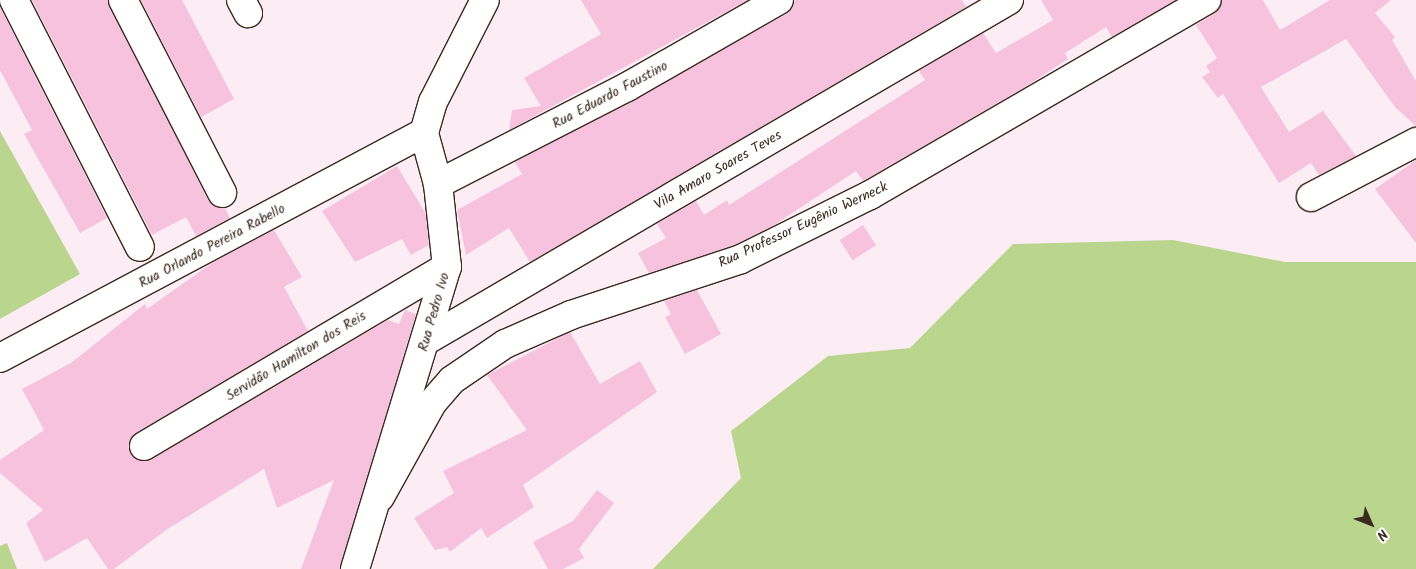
<!DOCTYPE html>
<meta charset="utf-8">
<style>
body{margin:0}
#map{position:relative;width:1416px;height:569px;overflow:hidden;background:#fcedf5;font-family:Kalam,sans-serif}
div>[style]{position:absolute}
[style*='--x']{left:calc(var(--x)*1px);top:calc(var(--y)*1px);width:calc(var(--w)*1px);rotate:calc(var(--a)*1deg)}
.green>*{inset:0;background:#bad68e}
.building>*{inset:0;background:#f6c2de;transform-origin:0 0}
.roads{filter:drop-shadow(1px 0 #3b2a1e) drop-shadow(-1px 0 #3b2a1e) drop-shadow(0 1px #3b2a1e) drop-shadow(0 -1px #3b2a1e)}
.minor>*{height:28px;margin:-14px;padding:0 14px;transform-origin:14px;border-radius:14px;background:#fff}
span{translate:-50% -50%;white-space:nowrap;text-align:center;line-height:1.15;-webkit-text-stroke:4px #fff;paint-order:stroke}
.street-label{font-size:14px;color:#3b2a1e}
.north{position:absolute;left:1346px;top:499px;width:50px;height:50px;-webkit-text-stroke:4px #fff;paint-order:stroke;rotate:134deg;font-size:14px;font-weight:700;line-height:20px;text-align:center;color:#3b2a1e}
.north::after{content:'';display:block;margin:auto;width:18px;height:22px;background:#3b2a1e;clip-path:polygon(50% 0,100% 100%,50% 72%,0 100%)}
</style>
<div id="map">
<div class="green">
<i style="clip-path:polygon(0 131px,80px 274px,0 319px)"></i>
<i style="clip-path:polygon(1173px 240px,1285px 262px,1416px 262px,1416px 569px,653px 569px,741px 478px,731px 431px,828px 356px,910px 348px,1013px 244px)"></i>
<i style="clip-path:polygon(7px 543px,17px 569px,0 569px,0 546px)"></i>
</div>
<div class="building">
<i style="clip-path:polygon(32px 0,108px 0,208px 200px,225px 208px,230px 218px,196px 236px,186px 217px,152px 235px)"></i>
<i style="clip-path:polygon(141px 0,182px 0,234px 99px,201px 117px)"></i>
<i style="clip-path:polygon(581px 0,748px 0,509px 130px,512px 110px,541px 106px,524px 78px,601px 34px)"></i>
<i style="clip-path:polygon(795px 0,962px 0,966px 7px,530px 262px,509px 228px,466px 255px,457px 210px,522px 174px,515px 162px,787px 14px)"></i>
<i style="clip-path:polygon(1041px 0,1176px 0,1112px 37px,1106px 27px,1065px 53px,1068px 59px,1025px 87px,863px 181px,856px 171px,774px 225px,735px 245px,649px 273px,638px 253px,666px 238px,657px 224px,696px 201px,704px 215px,727px 200px,729px 205px,925px 80px,919px 71px,983px 33px,996px 53px,1053px 20px)"></i>
<i style="clip-path:polygon(1223px 0,1263px 0,1280px 30px,1330px 0,1391px 0,1375px 13px,1395px 37px,1392px 40px,1416px 81px,1416px 126px,1395px 107px,1346px 39px,1261px 87px,1289px 132px,1323px 111px,1356px 156px,1319px 175px,1311px 163px,1279px 183px,1223px 94px,1218px 98px,1202px 77px,1210px 72px,1206px 66px,1217px 58px,1196px 25px,1215px 13px)"></i>
<i style="clip-path:polygon(0 7px,107px 218px,80px 233px,24px 134px,32px 130px,0 70px)"></i>
<i style="clip-path:polygon(1416px 160px,1416px 243px,1375px 189px)"></i>
<i style="clip-path:polygon(397px 166px,426px 214px,429px 245px,411px 255px,402px 239px,355px 262px,322px 211px)"></i>
<i style="left:863px;top:225px;width:24px;height:28px;rotate:57deg"></i>
<i style="clip-path:polygon(274px 230px,302px 277px,284px 287px,308px 331px,136px 433px,128px 447px,137px 460px,152px 459px,388px 320px,399px 324px,405px 310px,416px 314px,340px 569px,301px 569px,334px 480px,277px 508px,264px 469px,166px 530px,114px 569px,108px 569px,87px 538px,45px 562px,26px 523px,43px 510px,0 473px,0 460px,44px 430px,22px 389px,71px 363px,145px 304px,147px 309px,212px 263px)"></i>
<i style="clip-path:polygon(697px 290px,721px 334px,685px 354px,665px 317px,671px 314px,664px 301px)"></i>
<i style="clip-path:polygon(570px 332px,600px 384px,640px 361px,657px 392px,523px 485px,534px 507px,487px 538px,481px 528px,450px 552px,447px 547px,435px 550px,414px 518px,454px 493px,443px 471px,527px 430px,487px 375px)"></i>
<i style="clip-path:polygon(597px 490px,614px 503px,579px 549px,584px 558px,563px 569px,548px 569px,533px 542px,573px 521px)"></i>
</div>
<div class="roads">
<div class="minor">
<i style="--x:14;--y:0;--w:277;--a:63"></i>
<i style="--x:123;--y:0;--w:217;--a:62.8"></i>
<i style="--x:241;--y:0;--w:15;--a:62"></i>
<i style="--x:438;--y:184;--w:212;--a:-27.2"></i>
<i style="--x:627;--y:87;--w:175;--a:-29.8"></i>
<i style="--x:1311;--y:197;--w:119;--a:-27.6"></i>
<i style="--x:427;--y:340;--w:674;--a:-30.29"></i>
<i style="--x:0;--y:358;--w:480;--a:-28"></i>
<i style="--x:144;--y:446;--w:352;--a:-30.6"></i>
<i style="--x:380;--y:497;--w:107;--a:-61"></i>
<i style="--x:432;--y:403;--w:30;--a:-49"></i>
<i style="--x:452;--y:380;--w:64;--a:-34.2"></i>
<i style="--x:505;--y:344;--w:72;--a:-23.7"></i>
<i style="--x:571;--y:315;--w:179;--a:-18.2"></i>
<i style="--x:741;--y:259;--w:144;--a:-26.4"></i>
<i style="--x:870;--y:195;--w:389;--a:-30.1"></i>
<i style="--x:355;--y:569;--w:316;--a:-73.1"></i>
<i style="--x:447;--y:267;--w:83;--a:-96.2"></i>
<i style="--x:438;--y:184;--w:53;--a:-105.4"></i>
<i style="--x:424;--y:133;--w:32;--a:-74"></i>
<i style="--x:433;--y:102;--w:114;--a:-63"></i>
</div>
</div>
<div class="street-label">
<span style="left:610px;top:95px;rotate:-28deg">Rua Eduardo Faustino</span>
<span style="left:718px;top:170px;rotate:-30deg">Vila Amaro Soares Teves</span>
<span style="left:803px;top:225px;rotate:-25deg">Rua Professor Eugênio Werneck</span>
<span style="left:212px;top:246px;rotate:-28deg">Rua Orlando Pereira Rabello</span>
<span style="left:434px;top:312px;rotate:-74deg">Rua Pedro Ivo</span>
<span style="left:296px;top:356px;rotate:-31deg">Servidão Hamilton dos Reis</span>
</div>
<div class="north">N</div>
</div>
